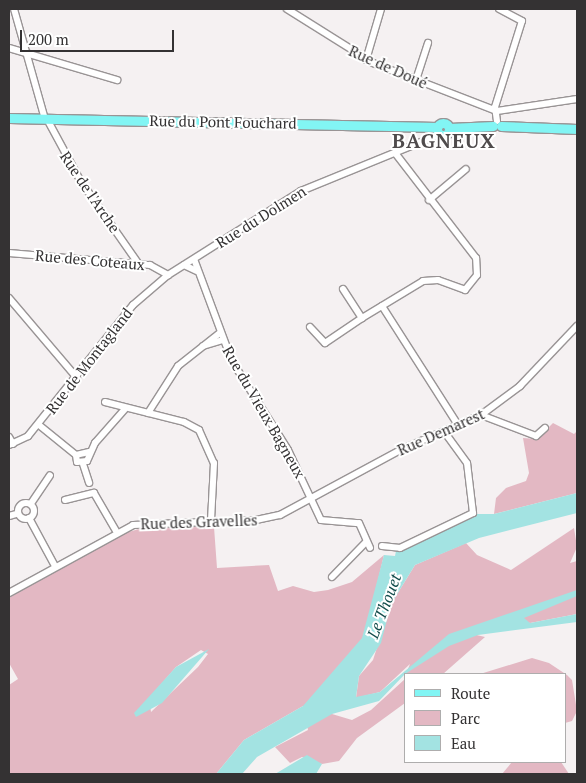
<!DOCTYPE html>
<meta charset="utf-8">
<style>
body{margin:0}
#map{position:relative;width:586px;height:783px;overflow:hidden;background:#f5f1f2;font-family:"PT Serif",serif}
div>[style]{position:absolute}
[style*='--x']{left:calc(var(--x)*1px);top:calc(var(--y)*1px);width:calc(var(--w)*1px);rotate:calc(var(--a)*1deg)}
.green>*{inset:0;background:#e3b8c3}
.water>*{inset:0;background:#a3e3e2}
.roads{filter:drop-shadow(1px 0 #999495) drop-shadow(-1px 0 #999495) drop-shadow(0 1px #999495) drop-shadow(0 -1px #999495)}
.minor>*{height:6px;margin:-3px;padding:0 3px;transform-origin:3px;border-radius:3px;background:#fff}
.minor>.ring{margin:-3px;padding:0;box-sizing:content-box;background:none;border:6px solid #fff;border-radius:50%}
.major>*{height:9px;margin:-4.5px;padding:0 4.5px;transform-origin:4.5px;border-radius:4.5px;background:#82f5f4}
.major>.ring{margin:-4.5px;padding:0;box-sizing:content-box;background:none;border:9px solid #82f5f4;border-radius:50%}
span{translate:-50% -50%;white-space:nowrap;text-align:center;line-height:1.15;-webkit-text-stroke:4px #fff;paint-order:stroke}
.street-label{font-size:15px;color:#343233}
.water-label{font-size:16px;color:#134d4c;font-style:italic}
.district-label{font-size:20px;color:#4f4b4c;font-weight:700;letter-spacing:1px}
.frame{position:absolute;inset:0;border:10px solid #343233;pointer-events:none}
.legend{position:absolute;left:404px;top:673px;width:162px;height:90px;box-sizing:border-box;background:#fff;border:1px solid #aeadad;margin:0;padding:6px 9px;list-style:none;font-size:15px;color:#343233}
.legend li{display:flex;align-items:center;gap:10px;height:25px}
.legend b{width:25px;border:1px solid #aeadad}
.scale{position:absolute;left:20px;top:30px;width:154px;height:22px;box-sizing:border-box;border:2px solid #343233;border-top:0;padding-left:6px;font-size:15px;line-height:18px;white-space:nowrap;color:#343233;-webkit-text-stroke:4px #fff;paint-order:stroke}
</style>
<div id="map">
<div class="green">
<i style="clip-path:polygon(553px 423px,574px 434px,577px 431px,577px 493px,494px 514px,496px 498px,506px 488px,526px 481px,529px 473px,523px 438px,537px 439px)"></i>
<i style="clip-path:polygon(evenodd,146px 527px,214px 527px,217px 568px,269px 565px,278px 591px,293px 586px,314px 592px,328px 590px,352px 582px,384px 555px,366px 630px,332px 714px,352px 720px,371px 710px,405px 679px,405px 703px,357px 738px,339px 761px,322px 764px,302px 757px,290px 763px,275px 747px,308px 730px,303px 706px,244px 740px,216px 774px,9px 774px,9px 685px,18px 679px,9px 663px,9px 598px,111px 537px,146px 527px,201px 650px,208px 654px,198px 667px,151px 712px,149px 698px,176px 667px,201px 650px)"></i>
<i style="clip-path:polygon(574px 528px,577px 547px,570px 563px,577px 561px,577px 614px,530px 623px,505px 616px,474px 627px,464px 632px,485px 637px,443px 674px,406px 674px,410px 664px,380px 692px,356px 698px,359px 676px,373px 660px,391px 604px,415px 565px,466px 543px,477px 555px,511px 570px)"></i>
<i style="clip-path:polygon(532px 658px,549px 663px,567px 675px,572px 680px,577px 711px,572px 721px,565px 723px,565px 674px,480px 674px)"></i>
<i style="clip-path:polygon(512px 762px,561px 762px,569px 774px,502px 774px)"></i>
</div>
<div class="water">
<i style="clip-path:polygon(577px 493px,577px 513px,479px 538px,415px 565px,391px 604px,381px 643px,359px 676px,356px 697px,380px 692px,449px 634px,577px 590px,577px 596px,524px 618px,530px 623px,577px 614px,577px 622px,478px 635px,449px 646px,405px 674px,379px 701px,332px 714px,257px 757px,242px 774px,216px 774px,244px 740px,303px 706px,362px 638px,384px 555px,395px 556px,396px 551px,475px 514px,494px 514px)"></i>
<i style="clip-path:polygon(209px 649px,162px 703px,136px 717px,134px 713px,176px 667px)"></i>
<i style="clip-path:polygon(307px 755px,322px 764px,316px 774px,275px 774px)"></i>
</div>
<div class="roads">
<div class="minor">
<i style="--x:14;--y:9;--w:114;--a:74.3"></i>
<i style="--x:287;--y:9;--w:102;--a:32.1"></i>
<i style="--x:373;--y:63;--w:133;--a:21.2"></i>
<i style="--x:497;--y:111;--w:81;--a:-8.5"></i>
<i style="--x:9;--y:48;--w:113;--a:16.5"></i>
<i style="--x:366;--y:60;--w:53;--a:-73.6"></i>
<i style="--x:416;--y:80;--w:39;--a:-72"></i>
<i style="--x:47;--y:119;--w:69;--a:61.6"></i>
<i style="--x:80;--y:180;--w:101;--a:55.1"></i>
<i style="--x:497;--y:121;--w:14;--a:-98"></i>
<i style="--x:495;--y:107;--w:90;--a:-72.6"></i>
<i style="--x:522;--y:21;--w:26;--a:-152"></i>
<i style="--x:429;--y:200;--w:48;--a:-40"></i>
<i style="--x:9;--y:253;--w:142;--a:4.9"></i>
<i style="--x:150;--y:265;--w:21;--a:29"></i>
<i style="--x:194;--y:259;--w:109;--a:69.6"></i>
<i style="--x:232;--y:361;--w:105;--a:57.8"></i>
<i style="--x:288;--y:450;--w:77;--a:64.8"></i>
<i style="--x:321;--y:520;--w:38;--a:5"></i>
<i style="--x:359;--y:523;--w:27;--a:66"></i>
<i style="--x:184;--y:265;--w:14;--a:25"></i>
<i style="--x:343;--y:289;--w:35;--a:57"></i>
<i style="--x:362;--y:318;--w:71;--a:-31.2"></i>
<i style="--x:423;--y:281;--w:15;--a:-4"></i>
<i style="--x:438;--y:280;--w:29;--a:20"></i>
<i style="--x:465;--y:290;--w:19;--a:-51"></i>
<i style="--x:477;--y:275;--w:17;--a:-93"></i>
<i style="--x:476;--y:258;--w:133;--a:-127.6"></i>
<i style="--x:9;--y:298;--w:105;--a:49.6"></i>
<i style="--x:382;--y:306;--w:141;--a:57.4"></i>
<i style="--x:310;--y:327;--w:22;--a:47"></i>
<i style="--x:325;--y:343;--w:45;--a:-34"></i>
<i style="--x:203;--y:346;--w:21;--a:-17"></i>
<i style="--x:105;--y:402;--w:81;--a:14.2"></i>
<i style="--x:184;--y:422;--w:17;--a:28"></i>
<i style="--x:199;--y:430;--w:36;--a:66"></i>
<i style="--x:214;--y:463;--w:57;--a:93"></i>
<i style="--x:148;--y:413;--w:56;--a:-57.4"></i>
<i style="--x:178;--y:366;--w:53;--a:-38.2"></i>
<i style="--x:481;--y:415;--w:59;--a:20.9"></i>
<i style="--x:536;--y:436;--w:12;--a:-42"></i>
<i style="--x:39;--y:425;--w:48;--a:39"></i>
<i style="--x:9;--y:437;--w:8;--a:60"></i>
<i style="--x:9;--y:445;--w:21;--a:-25"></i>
<i style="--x:28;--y:436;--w:168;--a:-51.3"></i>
<i style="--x:133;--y:305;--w:46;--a:-40.6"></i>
<i style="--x:168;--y:275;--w:157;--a:-32.3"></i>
<i style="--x:301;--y:191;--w:151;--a:-22.2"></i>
<i style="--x:89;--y:452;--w:13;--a:167"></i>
<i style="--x:76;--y:455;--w:7;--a:82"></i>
<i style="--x:77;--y:462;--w:10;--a:-6"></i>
<i style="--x:87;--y:461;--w:20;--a:-66"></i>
<i style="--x:95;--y:443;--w:45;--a:-48.6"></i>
<i style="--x:83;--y:464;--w:20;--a:72"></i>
<i style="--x:65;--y:500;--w:30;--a:-14"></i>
<i style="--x:94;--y:493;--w:44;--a:59.9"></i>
<i style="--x:32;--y:502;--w:32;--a:-56"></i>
<i class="ring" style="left:18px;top:503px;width:10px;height:10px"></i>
<i style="--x:9;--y:516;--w:7;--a:-16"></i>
<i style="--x:29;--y:518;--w:55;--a:61.6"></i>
<i style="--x:382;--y:546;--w:18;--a:6"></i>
<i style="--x:400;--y:548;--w:81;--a:-25.6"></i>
<i style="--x:473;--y:513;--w:50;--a:-96.8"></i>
<i style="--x:467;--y:463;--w:39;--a:-126"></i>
<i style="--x:332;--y:577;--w:49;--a:-45.8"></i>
<i style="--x:9;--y:593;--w:141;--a:-28.7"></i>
<i style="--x:133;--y:525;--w:123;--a:-2.3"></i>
<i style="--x:256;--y:520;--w:25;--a:-12"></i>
<i style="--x:280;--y:515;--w:136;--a:-28.4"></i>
<i style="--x:400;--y:450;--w:88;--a:-23.4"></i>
<i style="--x:481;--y:415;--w:49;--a:-36.6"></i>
<i style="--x:520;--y:386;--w:83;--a:-46.5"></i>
</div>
<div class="major">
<i style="--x:9;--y:118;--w:428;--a:1.2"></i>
<i class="ring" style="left:437px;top:123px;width:3px;height:3px"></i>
<i style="--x:501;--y:126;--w:76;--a:2.3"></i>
<i style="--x:449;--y:128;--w:44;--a:-2.6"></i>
</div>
</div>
<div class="street-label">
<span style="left:388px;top:67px;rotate:24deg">Rue de Doué</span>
<span style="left:223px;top:122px;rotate:1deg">Rue du Pont Fouchard</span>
<span style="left:90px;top:192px;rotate:56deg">Rue de l'Arche</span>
<span style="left:261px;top:217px;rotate:-32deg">Rue du Dolmen</span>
<span style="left:90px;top:260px;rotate:5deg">Rue des Coteaux</span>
<span style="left:89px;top:361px;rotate:-52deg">Rue de Montagland</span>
<span style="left:264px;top:412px;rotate:60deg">Rue du Vieux Bagneux</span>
<span style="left:441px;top:432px;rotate:-24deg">Rue Demarest</span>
<span style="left:199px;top:522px;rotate:-2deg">Rue des Gravelles</span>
</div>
<div class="water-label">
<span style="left:384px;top:606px;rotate:-69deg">Le Thouet</span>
</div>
<div class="district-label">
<span style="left:444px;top:140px">BAGNEUX</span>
</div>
<div class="frame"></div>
<ul class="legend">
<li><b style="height:6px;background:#82f5f4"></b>Route</li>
<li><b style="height:14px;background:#e3b8c3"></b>Parc</li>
<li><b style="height:14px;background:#a3e3e2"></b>Eau</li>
</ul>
<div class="scale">200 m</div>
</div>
